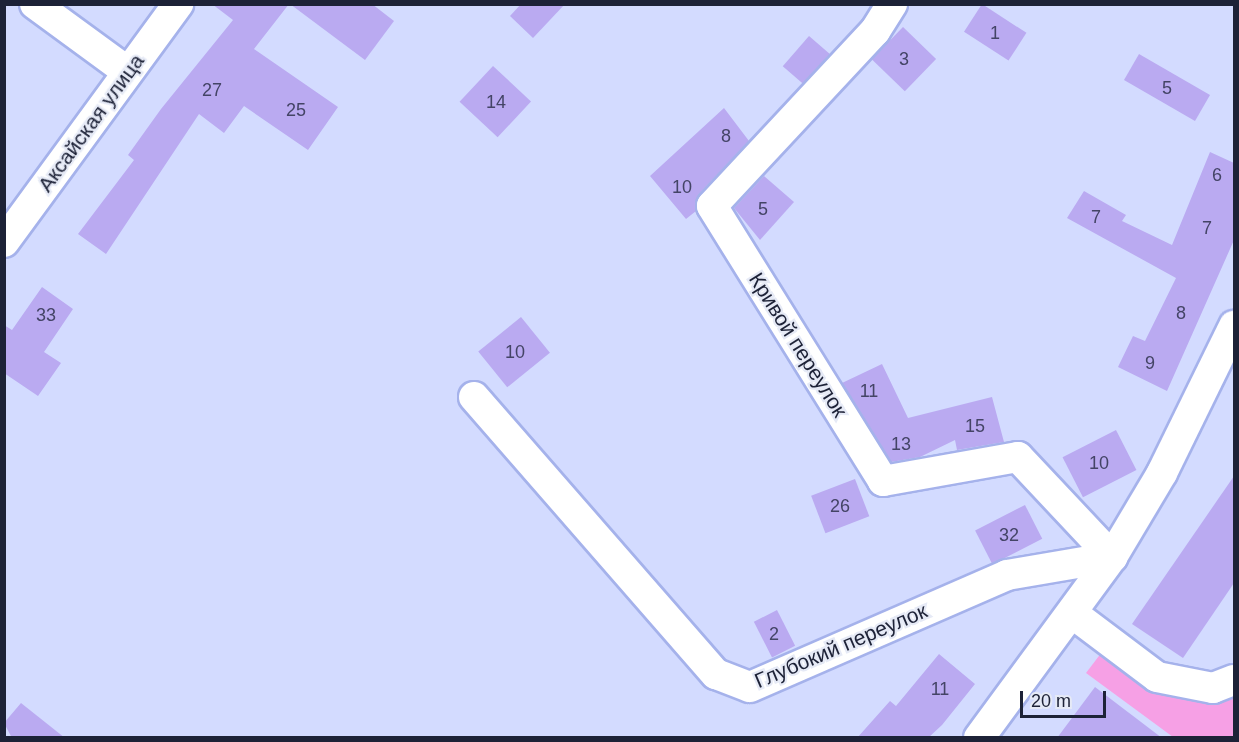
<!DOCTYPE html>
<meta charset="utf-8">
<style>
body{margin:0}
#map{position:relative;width:1239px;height:742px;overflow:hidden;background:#d3dbff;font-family:Arial,sans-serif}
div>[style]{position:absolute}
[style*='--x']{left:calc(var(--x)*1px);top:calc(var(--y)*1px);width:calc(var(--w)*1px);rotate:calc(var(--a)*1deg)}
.green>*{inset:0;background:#f6a0e5}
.building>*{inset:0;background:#baaaf1;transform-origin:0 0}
.roads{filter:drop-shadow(2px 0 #a5b2eb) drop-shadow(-2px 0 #a5b2eb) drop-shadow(0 2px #a5b2eb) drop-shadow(0 -2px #a5b2eb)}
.minor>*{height:30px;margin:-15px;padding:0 15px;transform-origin:15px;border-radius:15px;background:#fff}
span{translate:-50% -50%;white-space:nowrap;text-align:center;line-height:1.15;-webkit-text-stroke:4.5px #e6eaf6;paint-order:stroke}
.number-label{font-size:18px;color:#446}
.number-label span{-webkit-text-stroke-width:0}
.street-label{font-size:21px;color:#1d2237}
.frame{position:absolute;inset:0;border:6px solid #1d2237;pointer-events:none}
.scale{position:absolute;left:1020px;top:691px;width:86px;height:27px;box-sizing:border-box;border:3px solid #1d2237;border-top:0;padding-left:8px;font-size:18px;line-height:21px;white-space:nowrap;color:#1d2237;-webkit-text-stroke:4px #e6eaf6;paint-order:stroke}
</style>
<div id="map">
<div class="green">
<i style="clip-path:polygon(1105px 648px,1234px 693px,1234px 737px,1173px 737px,1086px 673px)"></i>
</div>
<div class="building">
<i style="clip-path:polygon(212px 4px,289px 4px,254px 49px,338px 107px,308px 150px,244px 106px,224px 133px,199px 114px,106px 254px,78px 234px,134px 160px,128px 155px,161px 109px,233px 20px)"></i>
<i style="clip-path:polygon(290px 4px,372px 4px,394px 21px,365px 60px)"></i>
<i style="clip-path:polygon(521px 4px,565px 4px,533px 38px,510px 16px)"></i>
<i style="left:982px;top:4px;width:53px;height:33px;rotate:33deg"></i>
<i style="left:903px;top:27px;width:46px;height:45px;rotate:44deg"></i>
<i style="left:809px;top:36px;width:28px;height:40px;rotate:41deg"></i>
<i style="left:1139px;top:54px;width:82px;height:30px;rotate:30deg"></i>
<i style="left:493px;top:66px;width:52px;height:49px;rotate:43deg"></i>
<i style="clip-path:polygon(724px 108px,749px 141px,699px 194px,696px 211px,686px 219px,650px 176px)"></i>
<i style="clip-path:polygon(1210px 152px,1234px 163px,1234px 240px,1167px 391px,1118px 367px,1133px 336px,1145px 341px,1176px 278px,1067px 218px,1084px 191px,1126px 215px,1122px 221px,1172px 245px)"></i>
<i style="clip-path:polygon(764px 176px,794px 202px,760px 240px,734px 208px)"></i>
<i style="clip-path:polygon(42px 287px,73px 309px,44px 352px,61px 363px,38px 396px,4px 373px,4px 325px,12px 330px)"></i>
<i style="left:521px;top:317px;width:46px;height:55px;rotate:51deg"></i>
<i style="clip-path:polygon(882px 364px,908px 418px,992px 397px,1004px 442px,957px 450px,955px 440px,920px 457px,891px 462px,842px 383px)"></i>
<i style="left:1116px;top:430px;width:45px;height:60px;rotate:63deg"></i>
<i style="clip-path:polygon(1234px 476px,1234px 583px,1183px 658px,1132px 624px)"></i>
<i style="left:855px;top:479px;width:40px;height:47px;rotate:69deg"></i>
<i style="left:1025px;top:505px;width:38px;height:56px;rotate:63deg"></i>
<i style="left:777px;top:610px;width:40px;height:26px;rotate:63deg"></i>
<i style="clip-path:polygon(939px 654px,975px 684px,942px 725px,928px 738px,857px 738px,890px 701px,896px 706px)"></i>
<i style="clip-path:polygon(1095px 687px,1162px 738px,1057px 738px)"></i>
<i style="clip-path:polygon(21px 703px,65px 738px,12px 738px,4px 723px)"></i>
</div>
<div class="roads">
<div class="minor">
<i style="--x:35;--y:4;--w:115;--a:36.2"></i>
<i style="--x:892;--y:4;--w:32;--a:122"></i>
<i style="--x:875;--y:31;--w:239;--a:133"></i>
<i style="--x:712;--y:206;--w:324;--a:58.1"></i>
<i style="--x:883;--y:481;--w:137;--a:-10.1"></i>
<i style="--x:1018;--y:457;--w:137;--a:46.8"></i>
<i style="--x:4;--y:242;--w:295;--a:-53.8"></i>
<i style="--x:474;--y:397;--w:368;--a:48.9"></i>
<i style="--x:716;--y:674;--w:36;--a:21"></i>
<i style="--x:750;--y:687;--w:280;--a:-23.5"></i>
<i style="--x:1007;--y:575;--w:107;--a:-9.7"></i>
<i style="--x:1072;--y:613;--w:106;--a:37"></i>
<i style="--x:1157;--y:677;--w:57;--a:11.1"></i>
<i style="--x:1213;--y:688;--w:22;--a:-21"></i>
<i style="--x:979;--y:738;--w:225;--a:-53.7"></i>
<i style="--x:1112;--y:557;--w:98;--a:-59.2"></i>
<i style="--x:1162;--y:473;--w:164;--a:-63.9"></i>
</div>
</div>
<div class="number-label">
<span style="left:995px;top:33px">1</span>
<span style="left:904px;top:59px">3</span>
<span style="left:1167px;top:88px">5</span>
<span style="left:212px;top:90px">27</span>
<span style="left:496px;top:102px">14</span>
<span style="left:296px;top:110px">25</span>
<span style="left:726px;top:136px">8</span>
<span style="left:1217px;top:175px">6</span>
<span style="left:682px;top:187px">10</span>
<span style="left:763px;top:209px">5</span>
<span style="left:1096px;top:217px">7</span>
<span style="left:1207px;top:228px">7</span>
<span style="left:1181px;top:313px">8</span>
<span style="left:46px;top:315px">33</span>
<span style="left:515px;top:352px">10</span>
<span style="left:1150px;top:363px">9</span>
<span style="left:869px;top:391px">11</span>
<span style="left:975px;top:426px">15</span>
<span style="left:901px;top:444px">13</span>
<span style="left:1099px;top:463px">10</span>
<span style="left:840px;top:506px">26</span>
<span style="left:1009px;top:535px">32</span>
<span style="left:774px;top:634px">2</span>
<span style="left:940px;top:689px">11</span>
</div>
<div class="street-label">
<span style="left:91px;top:123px;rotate:-54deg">Аксайская улица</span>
<span style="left:798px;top:345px;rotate:58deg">Кривой переулок</span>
<span style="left:841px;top:646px;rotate:-23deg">Глубокий переулок</span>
</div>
<div class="frame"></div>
<div class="scale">20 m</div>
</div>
